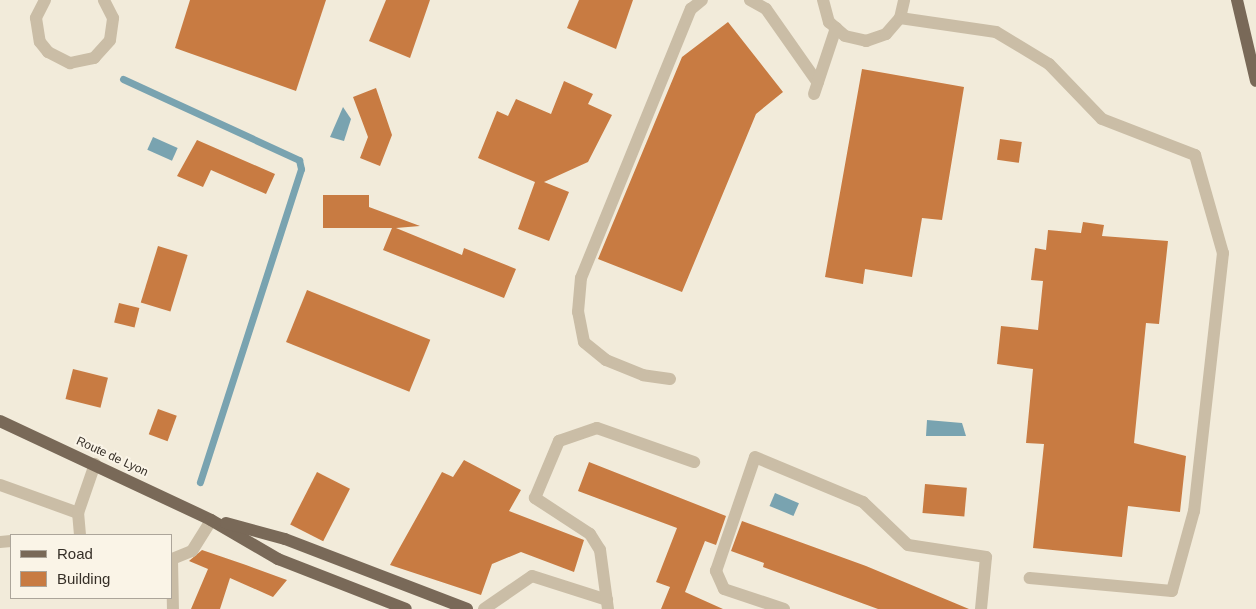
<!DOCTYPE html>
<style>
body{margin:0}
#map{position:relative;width:1256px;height:609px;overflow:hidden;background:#f2ebda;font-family:Helvetica,sans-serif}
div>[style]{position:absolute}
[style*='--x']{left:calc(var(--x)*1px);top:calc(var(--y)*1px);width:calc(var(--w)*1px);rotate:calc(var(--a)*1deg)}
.water>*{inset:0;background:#79a3b0;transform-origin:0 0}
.stream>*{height:7px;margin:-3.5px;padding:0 3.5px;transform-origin:3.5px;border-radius:3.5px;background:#79a3b0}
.building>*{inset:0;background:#c87b42;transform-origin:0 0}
.minor>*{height:12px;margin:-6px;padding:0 6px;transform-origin:6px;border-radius:6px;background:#cabda6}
.major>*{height:12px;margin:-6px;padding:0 6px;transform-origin:6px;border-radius:6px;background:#796958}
span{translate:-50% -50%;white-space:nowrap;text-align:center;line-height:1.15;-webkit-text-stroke:4px #faf4e7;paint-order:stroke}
.street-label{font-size:12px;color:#362f27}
.legend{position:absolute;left:10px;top:534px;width:162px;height:65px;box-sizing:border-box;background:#faf4e7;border:1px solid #aca59a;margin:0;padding:6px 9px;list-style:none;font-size:15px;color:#362f27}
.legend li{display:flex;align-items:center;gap:10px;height:25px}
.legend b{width:25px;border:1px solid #aca59a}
</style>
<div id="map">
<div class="water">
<i style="clip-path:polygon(343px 107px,351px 119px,344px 141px,330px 137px)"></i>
<i style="left:153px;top:137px;width:27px;height:14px;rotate:24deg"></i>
<i style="clip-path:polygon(927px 420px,962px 423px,966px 436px,926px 436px)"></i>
<i style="left:775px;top:493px;width:26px;height:14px;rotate:23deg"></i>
</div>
<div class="stream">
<i style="--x:123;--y:79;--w:194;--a:24.7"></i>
<i style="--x:299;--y:160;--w:9;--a:77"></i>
<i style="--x:301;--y:169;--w:329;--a:107.9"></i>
</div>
<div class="building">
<i style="clip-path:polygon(190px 0,326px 0,296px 91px,175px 48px)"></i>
<i style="clip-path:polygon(386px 0,430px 0,410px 58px,369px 41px)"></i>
<i style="clip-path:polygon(579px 0,633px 0,616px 49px,567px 28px)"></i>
<i style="clip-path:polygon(728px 22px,783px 92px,756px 114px,682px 292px,598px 259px,682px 57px)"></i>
<i style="clip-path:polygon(862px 69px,964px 87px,942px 220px,922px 218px,912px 277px,865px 269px,863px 284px,825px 277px)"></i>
<i style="clip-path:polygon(564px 81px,593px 94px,588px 104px,612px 115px,588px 162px,544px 182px,569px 192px,549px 241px,518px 229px,535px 182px,478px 158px,497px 111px,508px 116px,516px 99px,551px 114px)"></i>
<i style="clip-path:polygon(376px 88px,392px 135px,380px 166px,360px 158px,368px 137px,353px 97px)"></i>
<i style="left:1000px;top:139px;width:22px;height:21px;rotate:8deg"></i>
<i style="clip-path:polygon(197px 140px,275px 174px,266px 194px,211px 170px,203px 187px,177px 176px)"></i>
<i style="clip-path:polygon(323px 195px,369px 195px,369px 207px,420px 226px,396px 228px,462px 255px,464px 248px,516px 269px,504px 298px,383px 250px,392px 228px,323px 228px)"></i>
<i style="clip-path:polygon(1083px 222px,1104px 225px,1102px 236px,1168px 241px,1159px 324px,1146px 323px,1134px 443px,1186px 456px,1180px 512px,1128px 506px,1122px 557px,1033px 548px,1044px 444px,1026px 443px,1033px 369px,997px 364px,1001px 326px,1038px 330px,1043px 281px,1031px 280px,1035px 248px,1046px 250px,1048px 230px,1081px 233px)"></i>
<i style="left:158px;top:246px;width:31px;height:59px;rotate:17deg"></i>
<i style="left:307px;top:290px;width:133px;height:56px;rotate:22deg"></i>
<i style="left:119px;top:303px;width:21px;height:20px;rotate:14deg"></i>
<i style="left:73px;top:369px;width:36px;height:31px;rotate:14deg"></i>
<i style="left:158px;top:409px;width:20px;height:27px;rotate:20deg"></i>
<i style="clip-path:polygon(464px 460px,521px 490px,509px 511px,584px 540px,574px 572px,521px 552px,492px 564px,481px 595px,390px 565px,442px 472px,453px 477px)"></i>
<i style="clip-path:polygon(589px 462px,726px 516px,716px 545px,705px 541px,685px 592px,723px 609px,661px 609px,670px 587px,656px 582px,677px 528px,578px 491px)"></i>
<i style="left:317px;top:472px;width:37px;height:59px;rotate:27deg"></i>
<i style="left:925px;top:484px;width:42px;height:29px;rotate:5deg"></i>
<i style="clip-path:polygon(742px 521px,866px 566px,969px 609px,878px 609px,763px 567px,764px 563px,731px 551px)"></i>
<i style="clip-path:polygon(202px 550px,246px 565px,287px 580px,273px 597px,230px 578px,220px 609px,191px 609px,208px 569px,189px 561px)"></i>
</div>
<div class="minor">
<i style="--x:45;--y:0;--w:20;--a:117"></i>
<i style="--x:36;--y:18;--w:24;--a:81"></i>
<i style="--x:40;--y:42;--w:13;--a:51"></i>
<i style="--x:48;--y:52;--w:25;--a:27"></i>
<i style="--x:70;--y:63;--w:25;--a:-12"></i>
<i style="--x:94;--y:58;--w:24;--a:-48"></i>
<i style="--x:110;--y:40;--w:22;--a:-82"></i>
<i style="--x:113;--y:18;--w:20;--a:-117"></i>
<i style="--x:750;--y:0;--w:18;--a:29"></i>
<i style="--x:766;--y:9;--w:90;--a:54.9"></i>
<i style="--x:823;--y:0;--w:23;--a:75"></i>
<i style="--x:829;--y:22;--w:21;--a:41"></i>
<i style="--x:845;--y:36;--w:22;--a:13"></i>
<i style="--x:866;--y:41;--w:21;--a:-19"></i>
<i style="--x:886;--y:34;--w:21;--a:-49"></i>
<i style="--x:900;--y:18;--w:18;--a:-77"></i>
<i style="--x:900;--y:18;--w:97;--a:8.3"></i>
<i style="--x:996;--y:32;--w:62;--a:31.1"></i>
<i style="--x:1049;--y:64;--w:76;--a:46.1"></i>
<i style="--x:1102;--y:119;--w:100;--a:21.2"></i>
<i style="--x:1195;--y:155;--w:102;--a:74.1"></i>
<i style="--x:1223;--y:253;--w:260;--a:96.4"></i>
<i style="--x:1194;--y:511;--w:83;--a:105.4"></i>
<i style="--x:1172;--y:591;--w:143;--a:-174.8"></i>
<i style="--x:814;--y:94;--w:70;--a:-71.6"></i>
<i style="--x:670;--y:379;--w:27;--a:-172"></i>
<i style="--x:643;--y:375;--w:40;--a:-158"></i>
<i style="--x:606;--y:360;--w:28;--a:-141"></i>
<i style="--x:584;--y:342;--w:31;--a:-101"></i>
<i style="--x:578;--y:312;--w:34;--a:-85"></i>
<i style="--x:581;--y:278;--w:291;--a:-67.8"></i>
<i style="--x:691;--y:9;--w:14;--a:-39"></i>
<i style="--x:0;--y:485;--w:83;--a:19.7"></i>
<i style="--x:80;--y:535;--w:22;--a:-95"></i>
<i style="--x:78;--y:513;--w:52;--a:-70.9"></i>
<i style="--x:0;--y:542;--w:11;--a:-5"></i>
<i style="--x:172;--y:559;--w:22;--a:-22"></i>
<i style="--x:192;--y:551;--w:36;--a:-58"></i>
<i style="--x:172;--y:559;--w:50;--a:88.9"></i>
<i style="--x:484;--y:609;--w:58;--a:-34.5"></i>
<i style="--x:532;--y:576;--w:79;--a:17.7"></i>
<i style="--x:608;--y:609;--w:60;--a:-97.7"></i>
<i style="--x:600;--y:550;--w:19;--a:-122"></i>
<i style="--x:590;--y:534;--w:66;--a:-146.8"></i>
<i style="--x:535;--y:498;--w:62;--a:-67.2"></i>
<i style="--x:559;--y:441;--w:40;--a:-18.9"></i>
<i style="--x:597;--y:428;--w:103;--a:19.3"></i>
<i style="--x:784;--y:609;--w:63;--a:-161.6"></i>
<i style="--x:724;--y:589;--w:20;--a:-114"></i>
<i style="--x:716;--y:571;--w:120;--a:-71.1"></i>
<i style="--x:755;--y:457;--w:117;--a:22.6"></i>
<i style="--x:863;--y:502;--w:62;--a:43.7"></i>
<i style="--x:908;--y:545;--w:79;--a:8.7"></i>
<i style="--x:986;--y:557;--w:52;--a:95.5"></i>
</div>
<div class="major">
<i style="--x:1237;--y:0;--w:83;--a:76.8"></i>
<i style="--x:0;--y:421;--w:233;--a:25.1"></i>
<i style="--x:211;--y:520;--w:78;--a:30.2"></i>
<i style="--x:278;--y:559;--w:137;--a:21.3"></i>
<i style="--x:226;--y:523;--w:61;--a:15.2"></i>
<i style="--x:285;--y:539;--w:195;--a:21"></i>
</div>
<div class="street-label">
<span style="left:112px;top:457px;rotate:25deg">Route de Lyon</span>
</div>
<ul class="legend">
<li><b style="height:6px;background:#796958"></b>Road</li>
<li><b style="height:14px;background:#c87b42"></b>Building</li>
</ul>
</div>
